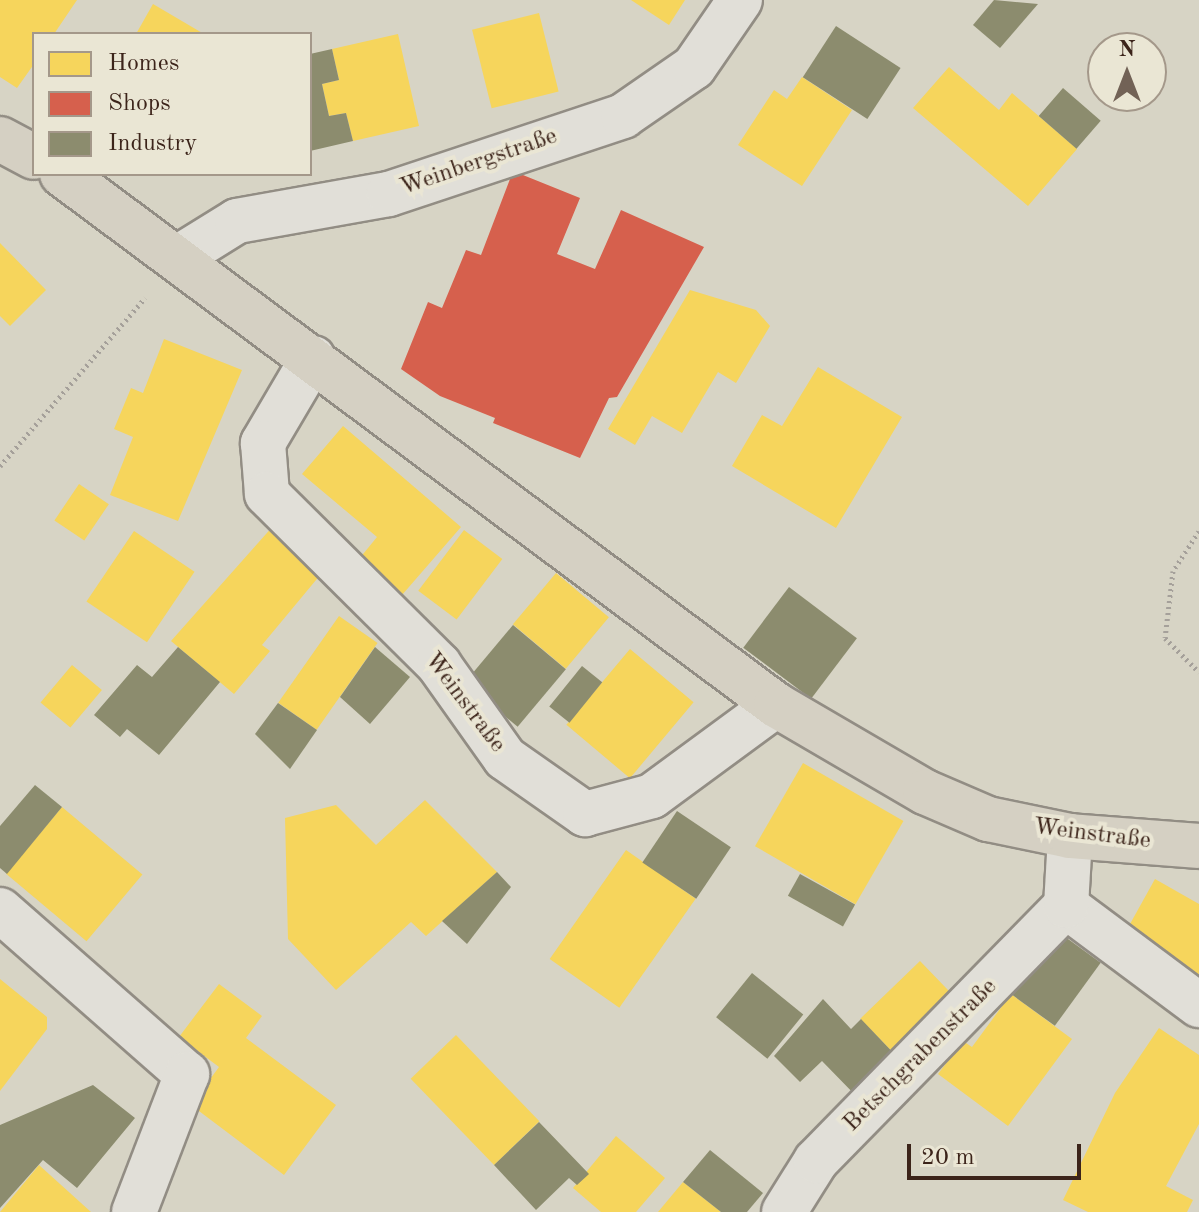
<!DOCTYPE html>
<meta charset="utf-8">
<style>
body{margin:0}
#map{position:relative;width:1199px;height:1212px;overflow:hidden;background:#d7d4c5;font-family:"Old Standard TT",serif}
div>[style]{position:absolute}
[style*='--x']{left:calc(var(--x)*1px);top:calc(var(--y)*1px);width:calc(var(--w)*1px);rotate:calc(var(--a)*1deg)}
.homes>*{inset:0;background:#f6d55c;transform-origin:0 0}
.shops>*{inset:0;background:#d6604d}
.industry>*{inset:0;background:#8c8c6e;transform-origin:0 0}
.path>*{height:5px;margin-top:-2.5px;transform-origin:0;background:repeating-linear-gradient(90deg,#a5a09a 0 2px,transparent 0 6px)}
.roads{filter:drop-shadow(2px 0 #928d84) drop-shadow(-2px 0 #928d84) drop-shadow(0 2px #928d84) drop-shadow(0 -2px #928d84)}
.minor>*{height:44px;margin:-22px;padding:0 22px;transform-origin:22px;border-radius:22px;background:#e1dfd8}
.major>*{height:44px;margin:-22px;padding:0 22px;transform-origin:22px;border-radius:22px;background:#d5d0c3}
span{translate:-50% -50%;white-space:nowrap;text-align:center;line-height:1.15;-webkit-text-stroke:8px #eae6d4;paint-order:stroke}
.street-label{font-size:24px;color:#3c241a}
.legend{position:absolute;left:32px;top:32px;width:280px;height:144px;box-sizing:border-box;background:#eae6d4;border:2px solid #a4988a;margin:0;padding:10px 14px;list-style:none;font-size:24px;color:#3c241a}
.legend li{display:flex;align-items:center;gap:16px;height:40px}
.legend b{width:40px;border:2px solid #a4988a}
.north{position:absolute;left:1087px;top:32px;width:80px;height:80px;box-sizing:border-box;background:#eae6d4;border:2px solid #a4988a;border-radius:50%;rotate:0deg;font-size:22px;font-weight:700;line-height:32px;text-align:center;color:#3c241a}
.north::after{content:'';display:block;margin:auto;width:28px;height:36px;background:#726256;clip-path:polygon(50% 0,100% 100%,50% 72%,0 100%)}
.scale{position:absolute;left:907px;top:1144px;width:174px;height:36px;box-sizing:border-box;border:4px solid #3c241a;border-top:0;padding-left:10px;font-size:24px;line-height:28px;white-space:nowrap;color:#3c241a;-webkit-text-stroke:6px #eae6d4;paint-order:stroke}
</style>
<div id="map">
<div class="homes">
<i style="clip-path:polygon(0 0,77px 0,54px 34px,34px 34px,34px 64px,17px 88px,0 77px)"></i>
<i style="clip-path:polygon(631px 0,685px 0,669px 25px)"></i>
<i style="clip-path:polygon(153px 4px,204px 34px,136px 34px)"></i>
<i style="left:539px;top:13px;width:81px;height:69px;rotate:76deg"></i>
<i style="clip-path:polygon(398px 34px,419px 126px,353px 141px,346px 113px,329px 116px,322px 84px,339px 80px,332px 49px)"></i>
<i style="clip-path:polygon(949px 67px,999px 110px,1012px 93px,1077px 149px,1028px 206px,913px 108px)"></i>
<i style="clip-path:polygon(802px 77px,852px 110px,802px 186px,738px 145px,774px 90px,787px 99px)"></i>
<i style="clip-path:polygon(0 243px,46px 290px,10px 326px,0 316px)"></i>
<i style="clip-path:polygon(690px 290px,756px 310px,770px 326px,736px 383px,718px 372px,682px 433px,652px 416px,635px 445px,608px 429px)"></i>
<i style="clip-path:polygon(164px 339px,242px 370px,178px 521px,110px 495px,133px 437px,114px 429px,131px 388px,143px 393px)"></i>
<i style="clip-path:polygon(818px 367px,902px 417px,836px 528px,732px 466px,762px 415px,782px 426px)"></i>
<i style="clip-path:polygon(343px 426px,461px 527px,402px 595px,359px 559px,377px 537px,302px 474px)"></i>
<i style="left:79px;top:484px;width:36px;height:44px;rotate:34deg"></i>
<i style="clip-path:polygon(274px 525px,326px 568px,262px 645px,270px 651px,234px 694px,171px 641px)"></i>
<i style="left:464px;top:530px;width:48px;height:76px;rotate:37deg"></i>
<i style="left:134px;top:531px;width:73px;height:85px;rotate:34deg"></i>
<i style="left:556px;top:573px;width:69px;height:67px;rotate:40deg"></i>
<i style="left:339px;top:616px;width:47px;height:106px;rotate:35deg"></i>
<i style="left:630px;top:649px;width:83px;height:99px;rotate:40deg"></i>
<i style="left:72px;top:665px;width:39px;height:49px;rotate:40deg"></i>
<i style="left:803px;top:763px;width:116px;height:96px;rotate:30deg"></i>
<i style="clip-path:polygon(425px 800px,497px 872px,426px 936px,411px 922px,336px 990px,288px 939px,285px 818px,336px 805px,376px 845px)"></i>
<i style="left:62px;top:807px;width:105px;height:87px;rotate:40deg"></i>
<i style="left:626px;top:850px;width:85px;height:133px;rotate:35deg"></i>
<i style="clip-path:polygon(1155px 879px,1199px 904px,1199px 986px,1120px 942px)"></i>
<i style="left:920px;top:961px;width:59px;height:83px;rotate:46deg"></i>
<i style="clip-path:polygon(0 979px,47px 1017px,47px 1029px,0 1091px)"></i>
<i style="clip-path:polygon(219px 984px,262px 1016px,246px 1038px,336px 1105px,284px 1175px,191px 1105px,219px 1067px,179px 1037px)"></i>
<i style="clip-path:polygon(1011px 994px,1072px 1039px,1008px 1126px,938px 1074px,963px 1041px,972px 1047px)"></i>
<i style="clip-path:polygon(1159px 1028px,1199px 1055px,1199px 1124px,1166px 1186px,1193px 1200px,1187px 1212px,1088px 1212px,1063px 1200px,1115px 1093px)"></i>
<i style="left:456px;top:1035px;width:120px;height:63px;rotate:46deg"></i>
<i style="clip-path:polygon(616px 1136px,665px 1178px,636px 1212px,601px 1212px,573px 1188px)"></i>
<i style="clip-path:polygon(39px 1165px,91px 1212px,0 1212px)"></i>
<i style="clip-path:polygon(683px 1182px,721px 1212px,658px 1212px)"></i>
</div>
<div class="shops">
<i style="clip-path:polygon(513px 171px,580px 198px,557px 254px,595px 269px,621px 210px,704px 247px,617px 397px,609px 398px,580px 458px,493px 423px,495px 418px,440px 396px,401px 369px,428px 302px,442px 308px,466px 250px,481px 255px)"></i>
</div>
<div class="industry">
<i style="clip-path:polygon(994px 0,1038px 4px,1000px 48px,973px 25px)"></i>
<i style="left:836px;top:26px;width:77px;height:61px;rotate:33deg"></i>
<i style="clip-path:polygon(332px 49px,339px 80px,322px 84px,329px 116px,346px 113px,353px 141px,310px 151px,310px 54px)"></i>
<i style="left:1063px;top:88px;width:50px;height:37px;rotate:41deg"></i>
<i style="left:789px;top:587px;width:85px;height:76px;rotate:37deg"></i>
<i style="left:513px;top:625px;width:69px;height:75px;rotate:40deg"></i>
<i style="clip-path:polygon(178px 647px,220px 682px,159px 755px,127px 729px,120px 737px,94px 715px,137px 665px,152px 677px)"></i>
<i style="clip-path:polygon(375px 647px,410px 677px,370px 724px,340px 697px)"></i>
<i style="left:582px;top:666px;width:26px;height:52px;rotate:39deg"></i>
<i style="clip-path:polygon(278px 703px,317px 730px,290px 769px,255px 734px)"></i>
<i style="clip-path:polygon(35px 785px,62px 807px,7px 874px,0 868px,0 826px)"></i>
<i style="left:677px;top:811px;width:65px;height:62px;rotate:34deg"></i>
<i style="clip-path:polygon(497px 872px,511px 887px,467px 944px,442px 921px)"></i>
<i style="left:800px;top:874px;width:63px;height:25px;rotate:29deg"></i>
<i style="left:1057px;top:931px;width:54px;height:78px;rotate:36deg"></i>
<i style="left:752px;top:973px;width:66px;height:57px;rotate:39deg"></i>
<i style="clip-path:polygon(823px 999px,851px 1029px,861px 1019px,901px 1061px,860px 1100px,822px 1061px,800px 1082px,774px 1056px)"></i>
<i style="clip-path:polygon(93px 1085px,135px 1118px,77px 1188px,43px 1160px,0 1208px,0 1125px)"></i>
<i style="clip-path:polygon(539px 1122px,589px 1174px,577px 1185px,569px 1178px,536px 1210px,494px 1165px)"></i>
<i style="clip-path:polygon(710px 1150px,763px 1193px,747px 1212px,721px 1212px,683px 1182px)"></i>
</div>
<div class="path">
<i style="--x:0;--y:466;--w:222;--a:-49.2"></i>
<i style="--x:1199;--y:531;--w:48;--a:123"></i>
<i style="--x:1173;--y:571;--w:67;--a:96.8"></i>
<i style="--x:1165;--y:638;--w:48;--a:45"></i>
</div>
<div class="roads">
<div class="minor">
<i style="--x:179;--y:257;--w:68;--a:-31.8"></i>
<i style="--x:237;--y:221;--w:154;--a:-10.1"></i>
<i style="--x:389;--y:194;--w:247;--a:-18.4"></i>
<i style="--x:623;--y:116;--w:86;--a:-34.6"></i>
<i style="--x:694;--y:67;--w:81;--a:-55.5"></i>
<i style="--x:313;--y:358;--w:99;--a:120.5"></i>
<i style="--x:263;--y:443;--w:51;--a:85.5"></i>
<i style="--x:267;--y:494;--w:243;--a:44.8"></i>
<i style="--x:439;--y:665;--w:114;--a:54.6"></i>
<i style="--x:505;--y:758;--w:98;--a:35"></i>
<i style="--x:585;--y:814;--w:69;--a:-15"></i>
<i style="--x:652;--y:796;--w:154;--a:-36.3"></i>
<i style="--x:1066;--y:906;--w:166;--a:36.7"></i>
<i style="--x:0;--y:910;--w:249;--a:41.3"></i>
<i style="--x:187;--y:1074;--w:148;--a:111"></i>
<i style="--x:784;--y:1212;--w:60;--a:-57.9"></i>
<i style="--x:816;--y:1161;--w:357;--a:-45.6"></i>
<i style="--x:1066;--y:906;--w:70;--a:-86.7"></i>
</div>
<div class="major">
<i style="--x:0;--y:139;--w:38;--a:28"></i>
<i style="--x:62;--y:174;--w:890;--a:36.64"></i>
<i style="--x:776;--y:705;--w:173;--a:30.3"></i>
<i style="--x:925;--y:792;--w:69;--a:23.2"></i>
<i style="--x:988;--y:819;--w:84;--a:11.7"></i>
<i style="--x:1070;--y:836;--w:129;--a:4.4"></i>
</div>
</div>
<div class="street-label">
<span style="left:479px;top:163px;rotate:-19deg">Weinbergstraße</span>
<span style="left:464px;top:703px;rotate:53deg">Weinstraße</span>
<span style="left:1092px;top:835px;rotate:7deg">Weinstraße</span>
<span style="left:921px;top:1056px;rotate:-45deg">Betschgrabenstraße</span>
</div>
<ul class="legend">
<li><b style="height:22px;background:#f6d55c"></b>Homes</li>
<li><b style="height:22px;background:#d6604d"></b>Shops</li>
<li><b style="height:22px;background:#8c8c6e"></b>Industry</li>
</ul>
<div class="north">N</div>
<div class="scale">20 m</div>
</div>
